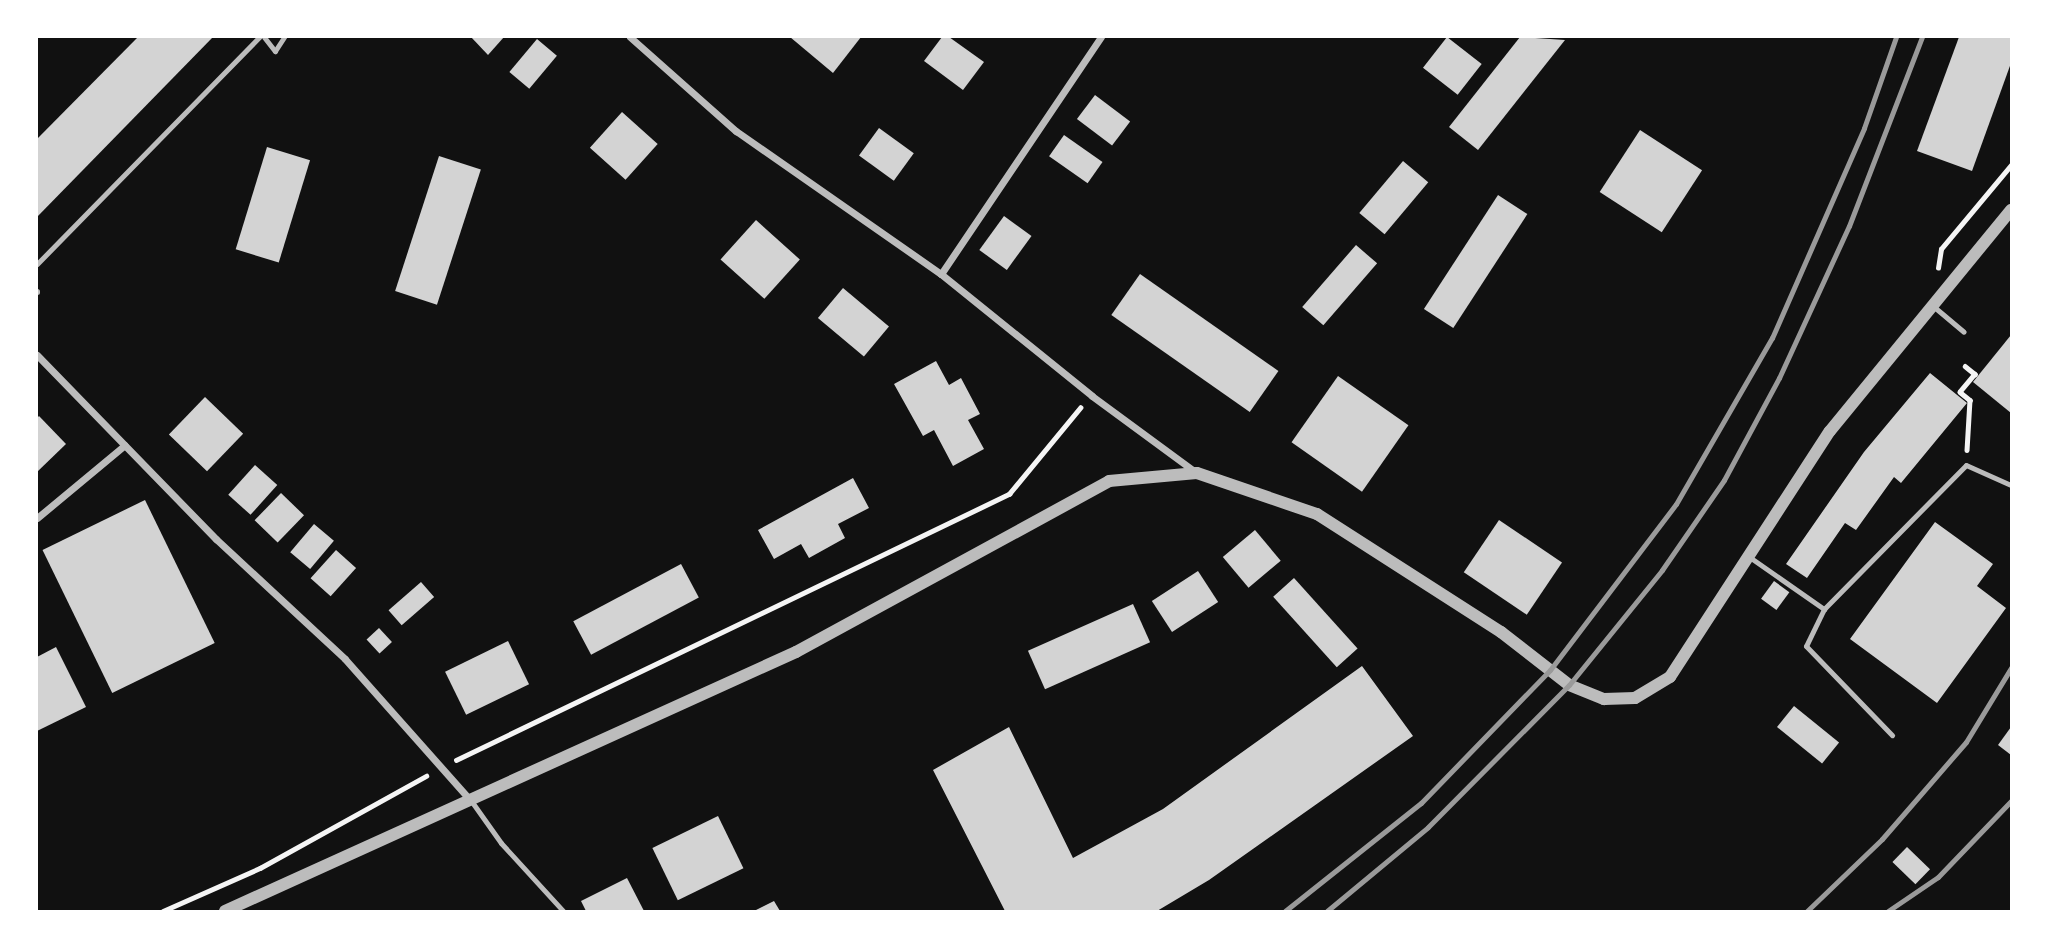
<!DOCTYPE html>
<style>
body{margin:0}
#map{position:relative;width:2048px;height:948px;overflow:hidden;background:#111;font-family:Helvetica,sans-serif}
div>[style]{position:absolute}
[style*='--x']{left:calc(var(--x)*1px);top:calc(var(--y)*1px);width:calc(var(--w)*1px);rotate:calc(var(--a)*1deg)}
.building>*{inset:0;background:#d3d3d3;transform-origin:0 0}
.path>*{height:4.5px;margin:-2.25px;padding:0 2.25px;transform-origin:2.25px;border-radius:2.25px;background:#f5f5f5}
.service>*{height:5px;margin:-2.5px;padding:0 2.5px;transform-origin:2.5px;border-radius:2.5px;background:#bcbcbc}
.minor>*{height:7px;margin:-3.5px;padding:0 3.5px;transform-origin:3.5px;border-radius:3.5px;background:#bcbcbc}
.tertiary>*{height:12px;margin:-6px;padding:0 6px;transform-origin:6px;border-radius:6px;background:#bcbcbc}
.rail>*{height:5px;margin:-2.5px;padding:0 2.5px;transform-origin:2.5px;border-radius:2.5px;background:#9a9a9a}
span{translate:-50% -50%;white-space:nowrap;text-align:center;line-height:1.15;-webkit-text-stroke:6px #fff;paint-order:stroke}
.frame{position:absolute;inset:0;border:38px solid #fff;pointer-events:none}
</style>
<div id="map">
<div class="building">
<i style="clip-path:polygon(138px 37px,213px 37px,37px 217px,37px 139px)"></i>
<i style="clip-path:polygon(471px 37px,504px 37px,488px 55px)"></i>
<i style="clip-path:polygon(790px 37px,861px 37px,833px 73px)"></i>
<i style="clip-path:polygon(942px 37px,949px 37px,984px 62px,963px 90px,924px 61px)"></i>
<i style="left:1447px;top:37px;width:44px;height:39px;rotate:38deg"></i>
<i style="clip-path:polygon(1520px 37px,1565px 40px,1478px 150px,1449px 127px)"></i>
<i style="clip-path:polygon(1959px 37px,2011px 37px,2011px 63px,1972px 171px,1917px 151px)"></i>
<i style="left:537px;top:39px;width:26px;height:43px;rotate:40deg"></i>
<i style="left:1095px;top:95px;width:44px;height:30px;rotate:37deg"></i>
<i style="left:622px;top:112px;width:48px;height:48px;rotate:42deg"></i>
<i style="left:879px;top:128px;width:43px;height:34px;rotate:36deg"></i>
<i style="left:1640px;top:130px;width:74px;height:74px;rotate:33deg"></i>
<i style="left:1064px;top:135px;width:47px;height:26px;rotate:35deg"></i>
<i style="left:267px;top:147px;width:45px;height:107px;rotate:17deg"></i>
<i style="left:439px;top:156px;width:44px;height:142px;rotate:18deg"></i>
<i style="left:1403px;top:161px;width:33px;height:68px;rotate:40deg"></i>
<i style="left:1498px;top:195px;width:35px;height:136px;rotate:33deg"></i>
<i style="left:1004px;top:216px;width:34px;height:42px;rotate:36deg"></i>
<i style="left:756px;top:220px;width:59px;height:53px;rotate:42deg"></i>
<i style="left:1356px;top:245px;width:28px;height:82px;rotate:41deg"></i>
<i style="left:1140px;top:274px;width:169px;height:50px;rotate:35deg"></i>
<i style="left:843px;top:288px;width:60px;height:39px;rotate:40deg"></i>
<i style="clip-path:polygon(2011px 335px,2011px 413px,1973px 382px)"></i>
<i style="clip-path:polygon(936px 361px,949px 385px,961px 378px,980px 414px,968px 420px,984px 449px,953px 466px,934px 430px,923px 436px,894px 384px)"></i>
<i style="clip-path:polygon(1930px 373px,1967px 403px,1901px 483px,1894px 477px,1856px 530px,1845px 523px,1807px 578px,1786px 564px,1864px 452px)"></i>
<i style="left:1338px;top:376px;width:86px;height:81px;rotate:35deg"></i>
<i style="left:205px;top:397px;width:53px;height:52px;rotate:44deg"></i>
<i style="clip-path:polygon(39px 416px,66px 444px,37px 472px,37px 418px)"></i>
<i style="left:255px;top:465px;width:30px;height:40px;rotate:42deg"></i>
<i style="clip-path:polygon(853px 478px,869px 508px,838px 524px,845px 538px,809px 558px,801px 544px,774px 559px,758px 530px)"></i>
<i style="left:281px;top:493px;width:32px;height:38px;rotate:44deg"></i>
<i style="left:145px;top:500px;width:159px;height:114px;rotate:64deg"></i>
<i style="left:1499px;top:520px;width:76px;height:63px;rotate:34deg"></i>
<i style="clip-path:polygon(1935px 522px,1993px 564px,1977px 586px,2006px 608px,1937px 703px,1850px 639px)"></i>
<i style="left:314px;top:524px;width:26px;height:37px;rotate:40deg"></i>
<i style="left:1255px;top:530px;width:40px;height:42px;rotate:50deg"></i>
<i style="left:336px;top:550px;width:27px;height:38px;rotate:42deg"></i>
<i style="left:681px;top:564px;width:38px;height:122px;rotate:62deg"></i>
<i style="left:1198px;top:571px;width:37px;height:55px;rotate:57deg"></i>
<i style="left:1294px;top:578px;width:95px;height:28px;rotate:48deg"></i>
<i style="left:1774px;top:581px;width:19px;height:22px;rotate:36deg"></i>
<i style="left:421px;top:582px;width:20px;height:43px;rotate:49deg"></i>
<i style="left:1133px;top:604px;width:42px;height:115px;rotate:66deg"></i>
<i style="left:379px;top:628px;width:19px;height:17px;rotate:47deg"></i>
<i style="left:508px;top:641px;width:48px;height:70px;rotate:64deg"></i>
<i style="clip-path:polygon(56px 647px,86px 707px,37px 731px,37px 657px)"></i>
<i style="clip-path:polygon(1362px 666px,1413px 736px,1209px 880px,1157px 911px,1005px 911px,933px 770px,1009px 727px,1073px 858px,1163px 809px)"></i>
<i style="left:1794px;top:706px;width:58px;height:27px;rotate:39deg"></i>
<i style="clip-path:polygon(2011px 727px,2011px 755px,1998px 745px)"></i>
<i style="left:718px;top:816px;width:58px;height:73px;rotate:64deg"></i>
<i style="left:1907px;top:847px;width:32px;height:21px;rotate:44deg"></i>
<i style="clip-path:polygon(627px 878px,644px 911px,586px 911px,581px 901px)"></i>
<i style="clip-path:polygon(774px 901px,780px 911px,754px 911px)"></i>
</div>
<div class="path">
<i style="--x:1938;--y:268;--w:19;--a:-81"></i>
<i style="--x:1941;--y:249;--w:109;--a:-50.2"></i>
<i style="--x:1965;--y:366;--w:13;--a:39"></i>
<i style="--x:1975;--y:374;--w:23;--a:130"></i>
<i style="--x:1960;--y:392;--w:13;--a:39"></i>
<i style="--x:1970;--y:400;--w:50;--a:93.4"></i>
<i style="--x:456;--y:760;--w:614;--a:-25.69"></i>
<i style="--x:1009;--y:494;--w:112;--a:-50.5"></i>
<i style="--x:163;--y:911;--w:106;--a:-23.9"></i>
<i style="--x:260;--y:868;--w:190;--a:-29"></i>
</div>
<div class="service">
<i style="--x:264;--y:37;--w:18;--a:52"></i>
<i style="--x:275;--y:51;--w:17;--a:-57"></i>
<i style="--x:37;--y:264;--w:318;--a:-45.6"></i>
<i style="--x:37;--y:291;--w:1;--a:90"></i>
<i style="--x:1933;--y:306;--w:40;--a:40"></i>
<i style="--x:1748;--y:556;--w:93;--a:34.9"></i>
<i style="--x:1824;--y:609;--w:202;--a:-45.4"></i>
<i style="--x:1966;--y:465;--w:49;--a:24"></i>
<i style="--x:1824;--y:609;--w:41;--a:115.9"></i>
<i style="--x:1806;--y:646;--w:124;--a:46"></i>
<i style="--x:472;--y:802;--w:50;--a:54.7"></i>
<i style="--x:501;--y:843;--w:92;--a:47.6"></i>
</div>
<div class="minor">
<i style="--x:630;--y:37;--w:142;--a:41.6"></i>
<i style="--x:736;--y:131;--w:250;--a:34.9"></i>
<i style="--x:941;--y:274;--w:194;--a:38.9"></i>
<i style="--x:1092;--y:396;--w:130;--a:36.3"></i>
<i style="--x:941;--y:274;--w:286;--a:-56"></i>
<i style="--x:37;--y:355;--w:257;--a:45.8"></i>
<i style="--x:216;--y:539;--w:176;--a:42.9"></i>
<i style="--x:345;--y:659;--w:188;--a:48.4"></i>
<i style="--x:37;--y:518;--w:114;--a:-39.7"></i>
</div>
<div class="tertiary">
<i style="--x:225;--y:911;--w:627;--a:-24.4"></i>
<i style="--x:796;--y:652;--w:357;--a:-28.6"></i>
<i style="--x:1109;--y:481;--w:88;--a:-5.2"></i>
<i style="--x:1197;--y:473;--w:127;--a:18.9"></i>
<i style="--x:1317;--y:514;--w:219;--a:32.7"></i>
<i style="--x:1501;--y:632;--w:86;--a:37.9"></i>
<i style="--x:1569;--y:685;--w:38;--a:22"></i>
<i style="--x:1604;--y:699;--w:31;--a:-2"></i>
<i style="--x:1635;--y:698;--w:41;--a:-31"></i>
<i style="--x:1670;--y:677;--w:293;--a:-57"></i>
<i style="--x:1830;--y:431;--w:286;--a:-50.7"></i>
</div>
<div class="rail">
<i style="--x:1285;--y:911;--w:174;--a:-38.5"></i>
<i style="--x:1421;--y:803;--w:185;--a:-45.9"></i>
<i style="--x:1550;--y:670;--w:208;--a:-52.8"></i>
<i style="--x:1676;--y:504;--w:192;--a:-60"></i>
<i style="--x:1772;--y:338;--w:229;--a:-66.3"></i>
<i style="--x:1864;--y:128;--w:96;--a:-70.6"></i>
<i style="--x:1327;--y:911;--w:131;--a:-39.7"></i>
<i style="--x:1428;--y:827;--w:200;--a:-45.2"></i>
<i style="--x:1569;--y:685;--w:148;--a:-51"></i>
<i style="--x:1662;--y:570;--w:109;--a:-55.4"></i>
<i style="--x:1724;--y:480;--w:116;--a:-61.7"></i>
<i style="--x:1779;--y:378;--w:167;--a:-65.3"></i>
<i style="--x:1849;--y:226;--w:203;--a:-68.9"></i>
<i style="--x:1807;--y:911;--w:104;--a:-43.8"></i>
<i style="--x:1882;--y:839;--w:128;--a:-49.1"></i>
<i style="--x:1966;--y:742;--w:87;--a:-58.7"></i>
<i style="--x:1888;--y:911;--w:60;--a:-34.2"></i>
<i style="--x:1938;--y:877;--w:105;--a:-46.2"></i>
</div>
<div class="frame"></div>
</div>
